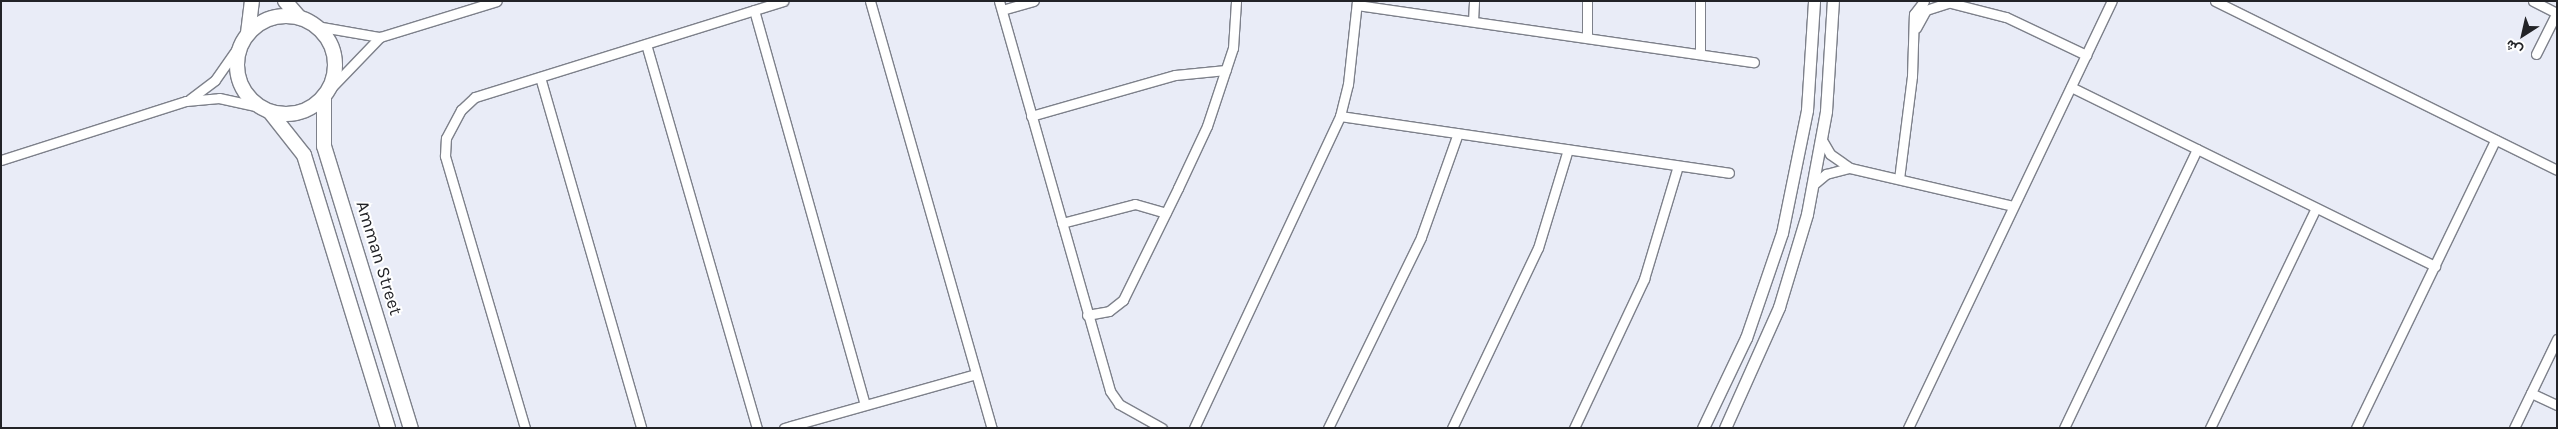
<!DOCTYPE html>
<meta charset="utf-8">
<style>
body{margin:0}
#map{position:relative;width:2558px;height:429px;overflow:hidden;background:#e9ecf7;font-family:Karla,Vazirmatn,sans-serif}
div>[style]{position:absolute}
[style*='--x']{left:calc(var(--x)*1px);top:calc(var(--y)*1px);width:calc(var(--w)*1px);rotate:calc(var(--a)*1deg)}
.roads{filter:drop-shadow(1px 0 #7d808a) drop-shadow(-1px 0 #7d808a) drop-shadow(0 1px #7d808a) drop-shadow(0 -1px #7d808a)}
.minor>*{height:9px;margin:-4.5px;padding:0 4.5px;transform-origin:4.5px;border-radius:4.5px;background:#fff}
.tertiary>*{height:11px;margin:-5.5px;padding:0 5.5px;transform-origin:5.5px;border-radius:5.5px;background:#fff}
.secondary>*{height:14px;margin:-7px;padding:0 7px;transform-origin:7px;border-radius:7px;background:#fff}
.secondary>.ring{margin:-7px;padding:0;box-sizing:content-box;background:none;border:14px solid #fff;border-radius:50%}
span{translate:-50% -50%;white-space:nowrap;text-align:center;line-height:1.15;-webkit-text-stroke:4px #fff;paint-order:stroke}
.street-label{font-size:18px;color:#222327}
.frame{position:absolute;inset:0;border:2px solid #222327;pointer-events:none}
.north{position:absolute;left:2498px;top:10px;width:50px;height:50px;-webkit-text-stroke:4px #fff;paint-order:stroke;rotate:215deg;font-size:14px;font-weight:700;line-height:20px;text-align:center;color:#222327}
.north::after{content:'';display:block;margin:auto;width:18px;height:22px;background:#222327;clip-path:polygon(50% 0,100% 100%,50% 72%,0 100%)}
</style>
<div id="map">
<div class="roads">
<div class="minor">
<i style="--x:870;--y:1;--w:444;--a:74.1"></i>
<i style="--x:999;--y:1;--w:405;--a:74.1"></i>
<i style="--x:1110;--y:391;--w:16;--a:55"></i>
<i style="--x:1119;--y:404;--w:49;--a:29.2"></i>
<i style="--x:1943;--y:1;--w:65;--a:14.3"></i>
<i style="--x:2006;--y:17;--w:89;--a:25.4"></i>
<i style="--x:2215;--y:1;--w:381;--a:26.3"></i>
<i style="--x:2533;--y:1;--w:27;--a:27"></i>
<i style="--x:1357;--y:5;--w:401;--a:8.2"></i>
<i style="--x:754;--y:10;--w:409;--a:74.3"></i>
<i style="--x:1002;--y:10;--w:33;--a:-16"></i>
<i style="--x:1473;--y:21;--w:20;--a:-87"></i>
<i style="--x:316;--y:26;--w:65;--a:9.8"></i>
<i style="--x:380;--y:37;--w:122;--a:-17.1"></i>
<i style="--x:1916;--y:28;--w:21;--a:-61"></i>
<i style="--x:1926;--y:10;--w:23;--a:-18"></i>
<i style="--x:1587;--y:38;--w:37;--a:-90"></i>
<i style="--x:646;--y:44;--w:400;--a:73.9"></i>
<i style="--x:1700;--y:54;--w:53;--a:-90"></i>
<i style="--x:2536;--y:54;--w:47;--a:-63.4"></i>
<i style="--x:540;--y:77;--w:365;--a:73.9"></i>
<i style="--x:2071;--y:87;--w:406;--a:26.2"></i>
<i style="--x:329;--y:90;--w:74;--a:-46.1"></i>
<i style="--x:190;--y:99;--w:31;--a:-37"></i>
<i style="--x:215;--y:80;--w:45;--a:-54.9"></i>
<i style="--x:1031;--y:116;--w:150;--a:-15.9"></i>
<i style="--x:1175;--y:75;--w:51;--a:-5.6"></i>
<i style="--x:1340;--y:116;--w:393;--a:8.3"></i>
<i style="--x:1822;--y:140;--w:16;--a:60"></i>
<i style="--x:1830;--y:154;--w:24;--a:35"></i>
<i style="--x:1850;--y:168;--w:167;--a:13.1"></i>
<i style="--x:1;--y:160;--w:194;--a:-17.7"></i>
<i style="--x:186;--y:101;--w:33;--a:-5"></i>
<i style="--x:219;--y:98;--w:42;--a:12.4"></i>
<i style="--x:1899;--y:179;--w:104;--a:-82.8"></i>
<i style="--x:1912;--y:76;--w:62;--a:-88.2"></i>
<i style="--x:1914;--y:14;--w:16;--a:-52"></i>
<i style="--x:1814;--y:184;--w:16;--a:-40"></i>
<i style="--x:1826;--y:174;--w:24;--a:-15"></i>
<i style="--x:1062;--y:223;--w:75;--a:-14.6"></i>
<i style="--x:1135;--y:204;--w:32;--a:16"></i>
<i style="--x:1087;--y:315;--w:22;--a:-10"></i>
<i style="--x:1109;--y:311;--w:18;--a:-38"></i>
<i style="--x:1123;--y:300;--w:125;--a:-63.8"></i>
<i style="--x:1178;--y:188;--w:68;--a:-64.9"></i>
<i style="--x:1207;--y:126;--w:82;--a:-71.6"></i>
<i style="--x:1233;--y:48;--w:47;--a:-86.3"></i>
<i style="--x:2531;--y:393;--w:29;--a:25"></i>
<i style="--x:525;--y:428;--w:284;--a:-106.4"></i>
<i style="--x:445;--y:156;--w:18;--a:-87"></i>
<i style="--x:446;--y:138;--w:32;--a:-62"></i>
<i style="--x:461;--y:110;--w:19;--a:-43"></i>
<i style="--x:475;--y:97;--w:323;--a:-17.3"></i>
<i style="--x:784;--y:428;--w:199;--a:-15.7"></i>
<i style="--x:1194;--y:428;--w:344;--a:-64.9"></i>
<i style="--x:1340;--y:116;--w:33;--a:-76"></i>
<i style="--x:1348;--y:84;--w:83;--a:-83.8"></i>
<i style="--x:1328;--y:428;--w:212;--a:-64"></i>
<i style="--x:1421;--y:237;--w:110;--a:-70.4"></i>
<i style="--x:1452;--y:428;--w:199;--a:-64.5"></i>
<i style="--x:1538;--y:248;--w:103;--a:-73.1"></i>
<i style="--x:1574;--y:428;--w:165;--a:-64.8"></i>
<i style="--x:1644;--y:279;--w:118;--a:-73.3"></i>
<i style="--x:1908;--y:428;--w:473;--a:-64.5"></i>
<i style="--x:2064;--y:428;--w:309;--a:-64.5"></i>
<i style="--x:2210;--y:428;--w:244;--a:-64.3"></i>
<i style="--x:2356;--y:428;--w:320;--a:-64.2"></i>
<i style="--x:2514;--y:428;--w:99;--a:-64.2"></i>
</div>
<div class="tertiary">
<i style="--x:1703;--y:428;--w:100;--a:-64.5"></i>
<i style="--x:1746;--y:338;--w:111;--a:-71.1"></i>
<i style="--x:1782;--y:233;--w:126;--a:-78.5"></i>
<i style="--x:1807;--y:110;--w:109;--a:-86.3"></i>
<i style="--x:1725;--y:428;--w:133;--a:-65.9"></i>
<i style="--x:1779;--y:307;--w:97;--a:-73.2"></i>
<i style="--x:1807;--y:214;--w:105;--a:-79.5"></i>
<i style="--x:1826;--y:111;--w:110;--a:-86.4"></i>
</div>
<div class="secondary">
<i style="--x:285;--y:1;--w:21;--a:49"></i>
<i class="ring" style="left:237px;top:16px;width:84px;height:84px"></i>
<i style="--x:248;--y:33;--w:32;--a:-83"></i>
<i style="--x:324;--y:97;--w:49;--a:90"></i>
<i style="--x:324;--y:146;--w:295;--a:72.9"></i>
<i style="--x:270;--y:112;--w:55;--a:51.7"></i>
<i style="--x:304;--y:155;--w:286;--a:72.9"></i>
</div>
</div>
<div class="street-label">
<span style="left:379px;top:258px;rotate:73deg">Amman Street</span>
</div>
<div class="frame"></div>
<div class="north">ش</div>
</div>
